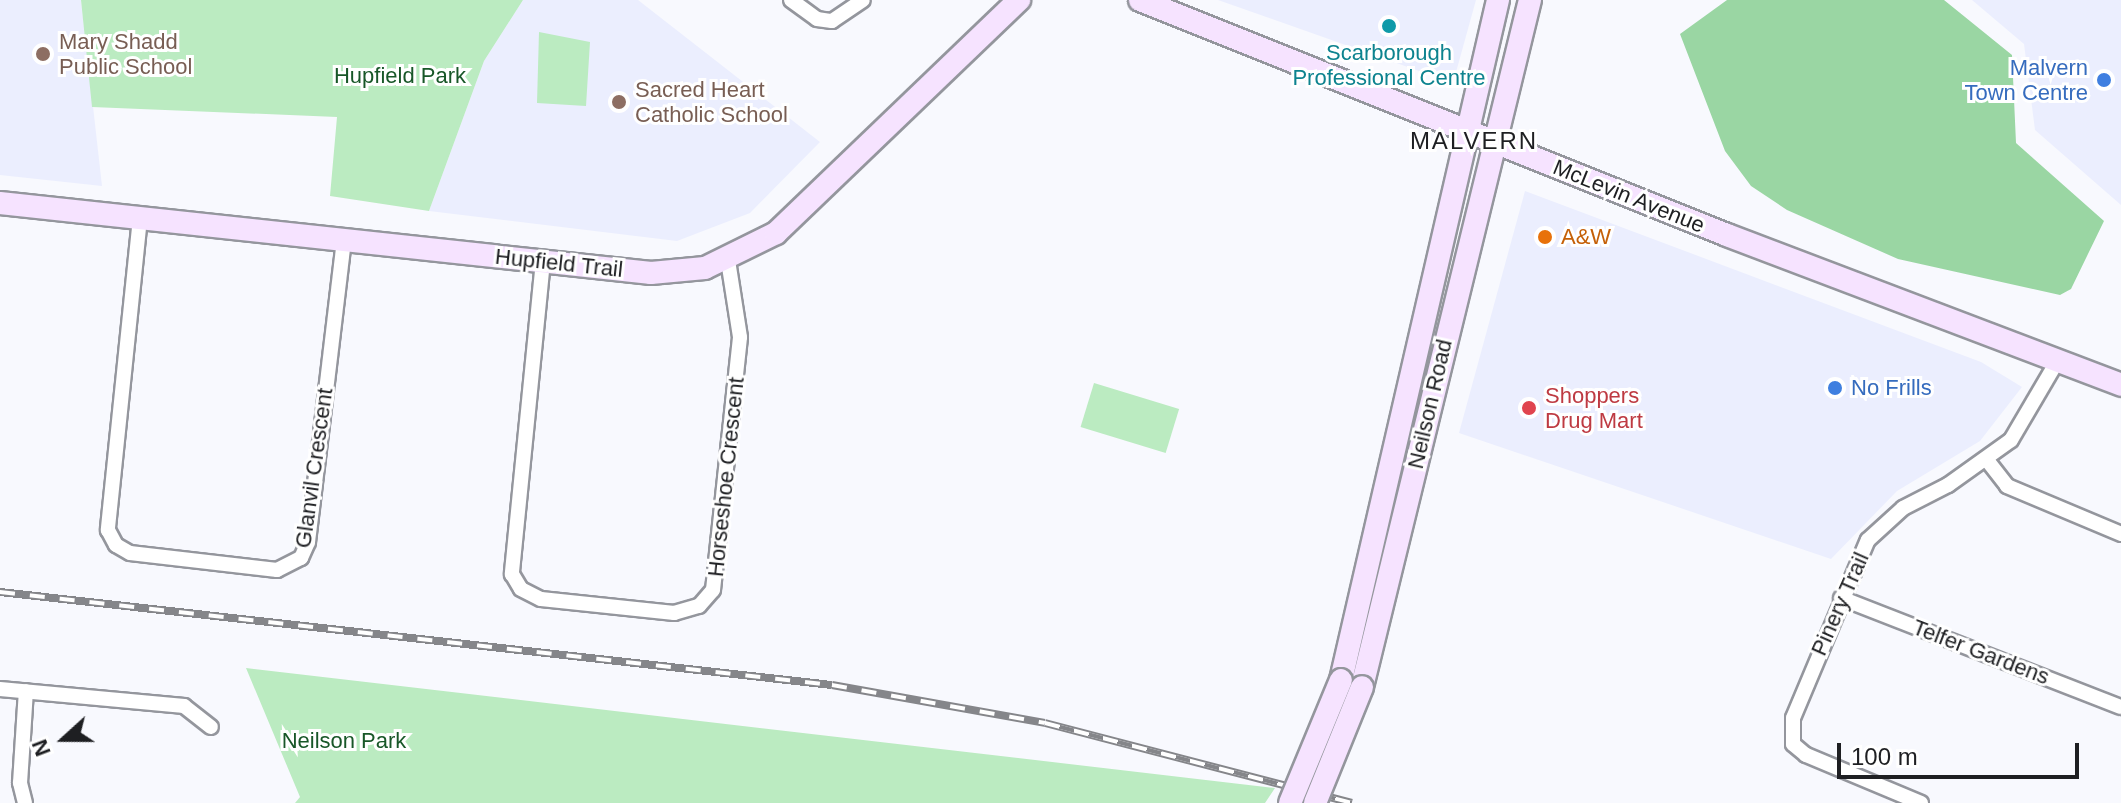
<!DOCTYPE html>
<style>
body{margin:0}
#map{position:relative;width:2121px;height:803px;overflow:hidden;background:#f8f9fe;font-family:Helvetica,sans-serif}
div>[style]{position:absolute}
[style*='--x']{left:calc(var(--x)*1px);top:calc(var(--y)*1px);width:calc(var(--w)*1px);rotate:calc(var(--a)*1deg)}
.built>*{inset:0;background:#ebeefe}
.green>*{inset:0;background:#bbebc1;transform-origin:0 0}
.forest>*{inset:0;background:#9ad6a3}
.roads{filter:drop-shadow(2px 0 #94969d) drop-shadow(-2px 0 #94969d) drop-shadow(0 2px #94969d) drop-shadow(0 -2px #94969d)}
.street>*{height:14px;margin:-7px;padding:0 7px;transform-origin:7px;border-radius:7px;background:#fff}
.secondary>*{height:22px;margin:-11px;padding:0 11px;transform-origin:11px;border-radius:11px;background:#f6e3ff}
.rail>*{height:8px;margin-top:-4px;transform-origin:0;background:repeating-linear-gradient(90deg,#fff 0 15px,#85868a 0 30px);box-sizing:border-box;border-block:2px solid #85868a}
.bridges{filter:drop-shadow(2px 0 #94969d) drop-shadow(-2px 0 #94969d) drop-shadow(0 2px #94969d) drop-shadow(0 -2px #94969d)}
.secondary-bridge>*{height:22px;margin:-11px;padding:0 11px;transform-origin:11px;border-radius:11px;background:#f6e3ff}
.dots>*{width:22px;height:22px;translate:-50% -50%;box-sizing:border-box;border:4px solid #fff;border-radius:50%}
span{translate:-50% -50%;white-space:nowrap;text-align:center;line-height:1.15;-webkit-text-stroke:6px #fff;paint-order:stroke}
.education-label{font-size:22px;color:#785e54}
.left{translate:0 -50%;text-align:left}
.culture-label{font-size:22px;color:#0d838f}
.shop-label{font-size:22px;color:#366cbe}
.right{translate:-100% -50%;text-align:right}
.park-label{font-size:22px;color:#185728}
.street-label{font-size:22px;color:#1e1f22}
.food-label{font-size:22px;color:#c56008}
.health-label{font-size:22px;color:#be3a42}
.neighbourhood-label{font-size:24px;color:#1e1f22;letter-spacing:2px}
.north{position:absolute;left:24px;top:699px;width:80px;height:80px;-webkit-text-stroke:6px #fff;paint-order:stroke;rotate:249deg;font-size:22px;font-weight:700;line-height:32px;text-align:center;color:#1e1f22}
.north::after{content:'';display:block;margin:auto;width:28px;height:36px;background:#1e1f22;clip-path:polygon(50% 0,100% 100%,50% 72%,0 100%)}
.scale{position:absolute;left:1837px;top:743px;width:242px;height:36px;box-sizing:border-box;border:4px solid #1e1f22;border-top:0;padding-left:10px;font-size:24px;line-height:28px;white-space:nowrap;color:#1e1f22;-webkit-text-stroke:6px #fff;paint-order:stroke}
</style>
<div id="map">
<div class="built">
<i style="clip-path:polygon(0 0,81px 0,102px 186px,0 175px)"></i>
<i style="clip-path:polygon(523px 0,638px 0,820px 142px,750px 213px,677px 241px,429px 211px,484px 61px)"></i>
<i style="clip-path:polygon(1218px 0,1476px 0,1453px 83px)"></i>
<i style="clip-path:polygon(1972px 0,2121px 0,2121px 205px,2035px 130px,2024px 44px)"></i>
<i style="clip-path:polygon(1525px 191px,1981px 362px,2022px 387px,1980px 441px,1897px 491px,1831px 559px,1459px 433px)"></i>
</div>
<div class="green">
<i style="clip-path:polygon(81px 0,523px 0,484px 61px,429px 211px,330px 196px,337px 117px,92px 107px)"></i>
<i style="clip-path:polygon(539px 32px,590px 42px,586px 106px,537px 103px)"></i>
<i style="left:1094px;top:383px;width:89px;height:46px;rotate:17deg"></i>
<i style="clip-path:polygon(246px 668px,1275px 788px,1265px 803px,295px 803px,300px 797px)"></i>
</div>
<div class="forest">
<i style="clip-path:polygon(1727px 0,1944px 0,2012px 55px,2016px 143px,2104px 221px,2071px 289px,2060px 295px,1898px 259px,1787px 210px,1751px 186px,1725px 151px,1680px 34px)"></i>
</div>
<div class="roads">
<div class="street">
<i style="--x:791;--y:0;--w:32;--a:36"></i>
<i style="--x:817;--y:19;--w:15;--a:8"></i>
<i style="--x:832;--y:21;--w:37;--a:-34"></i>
<i style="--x:140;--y:218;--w:314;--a:95.9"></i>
<i style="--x:108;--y:530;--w:17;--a:62"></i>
<i style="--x:116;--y:545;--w:16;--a:30"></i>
<i style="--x:130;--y:553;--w:148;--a:6.6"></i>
<i style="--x:277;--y:570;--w:27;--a:-27"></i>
<i style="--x:301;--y:558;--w:17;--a:-66"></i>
<i style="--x:308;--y:542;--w:304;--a:-83.2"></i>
<i style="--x:543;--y:261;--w:315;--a:95.7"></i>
<i style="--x:512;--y:574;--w:17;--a:59"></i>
<i style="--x:521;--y:589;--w:22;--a:27"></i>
<i style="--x:541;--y:599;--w:134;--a:6"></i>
<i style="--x:674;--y:613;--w:26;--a:-16"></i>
<i style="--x:699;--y:606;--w:21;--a:-49"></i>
<i style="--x:713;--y:590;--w:254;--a:-83.9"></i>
<i style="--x:740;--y:337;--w:78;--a:-98.9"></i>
<i style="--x:1987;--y:460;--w:33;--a:52"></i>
<i style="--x:2007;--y:486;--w:124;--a:22.8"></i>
<i style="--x:1841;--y:598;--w:300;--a:21.3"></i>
<i style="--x:0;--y:689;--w:185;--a:5.3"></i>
<i style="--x:184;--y:706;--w:34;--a:38"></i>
<i style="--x:25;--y:803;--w:21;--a:-104"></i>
<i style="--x:20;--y:783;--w:92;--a:-86.3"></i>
<i style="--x:1921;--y:803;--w:125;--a:-157.3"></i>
<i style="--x:1806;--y:755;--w:17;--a:-140"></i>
<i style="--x:1793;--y:744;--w:26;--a:-90"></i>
<i style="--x:1793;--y:718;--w:193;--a:-67.2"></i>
<i style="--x:1868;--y:540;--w:47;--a:-42.4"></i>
<i style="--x:1903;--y:508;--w:51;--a:-27.1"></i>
<i style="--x:1948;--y:485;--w:77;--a:-35.5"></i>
<i style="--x:2011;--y:440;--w:93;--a:-59.6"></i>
</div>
<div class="secondary">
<i style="--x:1140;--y:0;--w:632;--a:21.82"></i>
<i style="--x:1727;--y:235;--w:422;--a:20.8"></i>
<i style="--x:0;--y:203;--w:655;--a:6.14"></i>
<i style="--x:651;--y:273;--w:54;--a:-5.3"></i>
<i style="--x:705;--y:268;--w:79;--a:-26.2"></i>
<i style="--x:776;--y:233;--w:337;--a:-43.8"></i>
<i style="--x:1341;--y:680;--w:698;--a:-77"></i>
<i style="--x:1362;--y:687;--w:707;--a:-76.26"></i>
</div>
</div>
<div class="rail">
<i style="--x:0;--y:592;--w:837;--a:6.38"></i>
<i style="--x:832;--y:685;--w:216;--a:10.1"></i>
<i style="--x:1045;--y:723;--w:317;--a:14.6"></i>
</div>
<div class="bridges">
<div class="secondary-bridge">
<i style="--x:1290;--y:803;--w:133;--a:-67.5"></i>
<i style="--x:1315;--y:803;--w:125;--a:-67.9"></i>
</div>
</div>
<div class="dots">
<i style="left:1389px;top:26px;background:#0f9aa8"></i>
<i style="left:43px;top:54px;background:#8d6e63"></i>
<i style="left:2104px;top:80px;background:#3f7fe0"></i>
<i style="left:619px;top:102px;background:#8d6e63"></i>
<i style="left:1545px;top:237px;background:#e8710a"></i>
<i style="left:1835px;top:388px;background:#3f7fe0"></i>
<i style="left:1529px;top:408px;background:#e0444e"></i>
</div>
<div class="education-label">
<span class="left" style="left:59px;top:54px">Mary Shadd<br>Public School</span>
<span class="left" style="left:635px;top:102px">Sacred Heart<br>Catholic School</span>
</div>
<div class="culture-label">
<span style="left:1389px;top:65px">Scarborough<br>Professional Centre</span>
</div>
<div class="shop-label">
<span class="right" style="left:2088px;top:80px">Malvern<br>Town Centre</span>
<span class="left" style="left:1851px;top:388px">No Frills</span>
</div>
<div class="park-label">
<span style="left:400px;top:76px">Hupfield Park</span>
<span style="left:344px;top:741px">Neilson Park</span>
</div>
<div class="street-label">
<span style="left:1629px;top:196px;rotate:22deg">McLevin Avenue</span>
<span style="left:559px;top:263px;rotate:6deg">Hupfield Trail</span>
<span style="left:1430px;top:404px;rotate:-77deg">Neilson Road</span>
<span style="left:314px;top:468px;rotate:-82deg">Glanvil Crescent</span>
<span style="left:726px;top:477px;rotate:-84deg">Horseshoe Crescent</span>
<span style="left:1840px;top:604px;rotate:-66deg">Pinery Trail</span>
<span style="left:1981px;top:652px;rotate:21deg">Telfer Gardens</span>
</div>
<div class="food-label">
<span class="left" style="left:1561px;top:237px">A&amp;W</span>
</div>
<div class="health-label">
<span class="left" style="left:1545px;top:408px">Shoppers<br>Drug Mart</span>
</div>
<div class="neighbourhood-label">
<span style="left:1474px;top:141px">MALVERN</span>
</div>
<div class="north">N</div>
<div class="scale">100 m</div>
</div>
